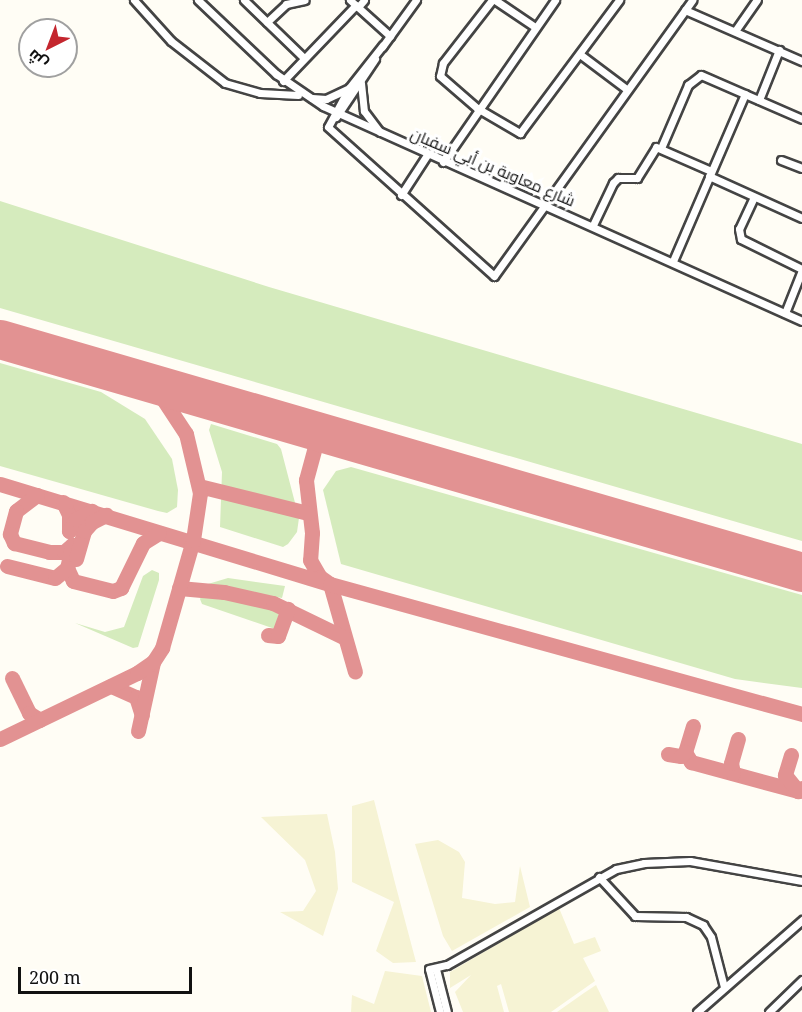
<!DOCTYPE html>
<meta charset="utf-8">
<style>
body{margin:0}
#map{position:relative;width:802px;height:1012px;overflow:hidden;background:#fffdf5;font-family:"Noto Serif",Cairo,serif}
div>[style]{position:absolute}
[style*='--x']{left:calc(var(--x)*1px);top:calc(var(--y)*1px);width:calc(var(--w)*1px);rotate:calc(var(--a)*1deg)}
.farmland>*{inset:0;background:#f6f3d4}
.green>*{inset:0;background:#d5ebbd}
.taxiway>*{height:15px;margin:-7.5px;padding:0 7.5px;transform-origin:7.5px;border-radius:7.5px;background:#e29292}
.runway>*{height:39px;margin:-19.5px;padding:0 19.5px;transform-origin:19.5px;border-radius:19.5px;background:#e29292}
.roads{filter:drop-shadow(2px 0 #444) drop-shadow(-2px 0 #444) drop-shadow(0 2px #444) drop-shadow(0 -2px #444)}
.minor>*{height:7px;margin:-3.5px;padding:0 3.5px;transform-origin:3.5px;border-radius:3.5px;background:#fff}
span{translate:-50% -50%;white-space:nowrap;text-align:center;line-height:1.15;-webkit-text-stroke:6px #fff;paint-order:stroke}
.street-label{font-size:16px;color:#111}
.north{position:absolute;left:18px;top:18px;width:60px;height:60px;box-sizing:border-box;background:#fff;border:2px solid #a0a0a0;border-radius:50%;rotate:222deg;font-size:16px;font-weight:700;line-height:24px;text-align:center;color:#111}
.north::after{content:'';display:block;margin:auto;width:21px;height:27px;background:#c4262e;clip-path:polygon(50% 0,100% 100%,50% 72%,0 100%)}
.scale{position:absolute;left:18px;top:967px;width:174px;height:27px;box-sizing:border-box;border:3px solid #111;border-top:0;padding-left:8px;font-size:18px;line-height:21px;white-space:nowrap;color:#111;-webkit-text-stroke:4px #fff;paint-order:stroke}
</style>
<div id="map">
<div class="farmland">
<i style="clip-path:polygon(374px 800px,395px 883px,416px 962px,393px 963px,376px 951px,394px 902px,352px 882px,352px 806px)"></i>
<i style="clip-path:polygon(327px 814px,335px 852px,338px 889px,323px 936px,280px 912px,303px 911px,316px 891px,305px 860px,261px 817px)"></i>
<i style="clip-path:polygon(438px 840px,459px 852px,465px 862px,462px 898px,495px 904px,515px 902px,520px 866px,530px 907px,452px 951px,443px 936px,415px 844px)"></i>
<i style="clip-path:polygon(559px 908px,574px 944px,595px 937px,601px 951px,583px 958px,595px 981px,551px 1012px,509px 1012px,501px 984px,497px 986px,504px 1012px,463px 1012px,455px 992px,471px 975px,450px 988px,450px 972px)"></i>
<i style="clip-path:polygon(385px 971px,422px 976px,431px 1012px,351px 1012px,352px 995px,374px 1004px)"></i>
<i style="clip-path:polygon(596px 985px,609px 1012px,557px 1012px,584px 993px)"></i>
</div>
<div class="green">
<i style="clip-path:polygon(0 201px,269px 287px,802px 444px,802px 541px,0 308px)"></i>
<i style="clip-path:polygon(0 363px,101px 392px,145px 419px,172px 459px,178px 490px,177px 507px,167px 513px,158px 511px,0 466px)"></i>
<i style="clip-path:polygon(211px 424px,277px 444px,281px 449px,299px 518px,297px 532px,288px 544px,283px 547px,220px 527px,222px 472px,209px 430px)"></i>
<i style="clip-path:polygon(351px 467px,802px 595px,802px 688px,735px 679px,341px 564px,323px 490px,336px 471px)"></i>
<i style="clip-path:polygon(152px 570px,159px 573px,159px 580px,138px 647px,133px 648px,75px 623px,105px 632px,124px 627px,143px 576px)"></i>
<i style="clip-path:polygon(228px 578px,285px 586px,282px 598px,208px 584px)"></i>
<i style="clip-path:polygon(215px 588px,281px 605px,275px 629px,202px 604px,200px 599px,204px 590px)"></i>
</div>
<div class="taxiway">
<i style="--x:319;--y:432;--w:50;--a:105.2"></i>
<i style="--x:306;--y:480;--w:53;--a:83.5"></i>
<i style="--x:312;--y:533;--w:27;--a:94"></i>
<i style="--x:310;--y:560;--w:20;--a:60"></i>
<i style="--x:320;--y:577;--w:12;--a:35"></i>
<i style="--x:330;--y:584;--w:91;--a:74.1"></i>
<i style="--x:0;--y:484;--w:345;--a:16.9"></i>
<i style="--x:330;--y:584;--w:490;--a:15.4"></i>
<i style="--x:199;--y:486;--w:112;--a:13.9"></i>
<i style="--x:37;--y:495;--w:26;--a:143"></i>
<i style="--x:16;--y:511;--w:24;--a:105"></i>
<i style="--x:10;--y:534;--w:10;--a:66"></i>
<i style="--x:14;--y:543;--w:36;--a:14"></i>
<i style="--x:49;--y:552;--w:15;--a:0"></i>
<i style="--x:64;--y:552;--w:11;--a:-41"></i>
<i style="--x:72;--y:545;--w:24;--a:102"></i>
<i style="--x:67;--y:568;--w:14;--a:65"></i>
<i style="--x:73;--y:581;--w:41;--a:14"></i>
<i style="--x:113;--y:591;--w:9;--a:-21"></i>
<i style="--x:121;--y:588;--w:50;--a:-63.9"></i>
<i style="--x:143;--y:543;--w:19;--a:-32"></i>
<i style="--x:63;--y:502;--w:14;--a:65"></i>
<i style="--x:69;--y:515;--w:16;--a:90"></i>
<i style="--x:69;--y:531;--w:14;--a:-60"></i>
<i style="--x:76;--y:519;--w:18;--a:-27"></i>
<i style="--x:76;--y:559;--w:29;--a:-74"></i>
<i style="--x:84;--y:531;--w:12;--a:-48"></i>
<i style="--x:92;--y:522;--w:16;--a:-27"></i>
<i style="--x:7;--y:566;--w:49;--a:14"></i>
<i style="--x:55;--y:578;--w:16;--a:-40"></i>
<i style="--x:179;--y:588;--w:45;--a:5.1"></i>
<i style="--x:224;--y:592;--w:50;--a:12.7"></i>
<i style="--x:273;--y:603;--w:78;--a:25.9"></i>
<i style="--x:268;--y:635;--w:10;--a:6"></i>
<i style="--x:278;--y:636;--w:29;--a:-70"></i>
<i style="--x:12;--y:678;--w:39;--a:64"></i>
<i style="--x:29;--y:713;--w:13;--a:32"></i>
<i style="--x:111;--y:686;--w:27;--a:24"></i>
<i style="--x:136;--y:697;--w:19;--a:72"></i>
<i style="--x:693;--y:726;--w:27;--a:107"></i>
<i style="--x:685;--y:752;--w:12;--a:59"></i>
<i style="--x:691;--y:762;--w:111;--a:15.2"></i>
<i style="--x:798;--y:791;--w:5;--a:-37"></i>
<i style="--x:138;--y:731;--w:71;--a:-77.7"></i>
<i style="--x:0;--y:739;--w:152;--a:-25.7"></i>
<i style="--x:137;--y:673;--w:19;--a:-35"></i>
<i style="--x:153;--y:662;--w:17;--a:-57"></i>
<i style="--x:162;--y:648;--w:112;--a:-74"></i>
<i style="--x:193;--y:540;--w:48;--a:-81.5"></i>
<i style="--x:200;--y:493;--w:61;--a:-103.3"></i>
<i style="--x:186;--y:434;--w:60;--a:-123.4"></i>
<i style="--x:668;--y:754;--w:13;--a:9"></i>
<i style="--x:681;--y:756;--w:6;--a:-45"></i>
<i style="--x:791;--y:755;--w:21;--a:107"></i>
<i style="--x:785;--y:775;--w:21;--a:51"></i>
<i style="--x:733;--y:773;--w:10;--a:-101"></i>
<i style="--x:731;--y:763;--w:25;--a:-74"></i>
</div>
<div class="runway">
<i style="--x:0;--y:339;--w:835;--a:16.2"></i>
</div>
<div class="roads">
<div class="minor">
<i style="--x:134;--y:0;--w:55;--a:47.9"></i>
<i style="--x:171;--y:41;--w:68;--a:37.9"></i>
<i style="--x:225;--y:83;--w:36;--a:16"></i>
<i style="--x:260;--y:93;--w:38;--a:3"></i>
<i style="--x:198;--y:0;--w:108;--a:43.5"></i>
<i style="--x:276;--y:74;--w:57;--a:34.2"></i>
<i style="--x:323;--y:106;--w:525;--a:24.17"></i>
<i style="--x:244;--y:0;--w:83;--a:44"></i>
<i style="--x:350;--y:0;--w:54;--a:42"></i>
<i style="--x:492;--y:0;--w:80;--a:127.9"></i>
<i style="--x:443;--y:63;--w:13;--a:103"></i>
<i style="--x:440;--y:76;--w:49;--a:40.9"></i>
<i style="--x:477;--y:108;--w:50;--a:30.2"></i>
<i style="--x:520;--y:133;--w:166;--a:-53.3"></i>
<i style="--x:495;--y:0;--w:48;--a:34"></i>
<i style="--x:358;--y:7;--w:9;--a:-49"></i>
<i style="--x:685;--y:10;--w:128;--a:23.6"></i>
<i style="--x:267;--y:22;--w:26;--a:-43"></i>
<i style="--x:286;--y:4;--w:19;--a:-12"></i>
<i style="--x:735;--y:31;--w:38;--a:-55"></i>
<i style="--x:383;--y:45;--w:55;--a:128.3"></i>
<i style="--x:349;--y:88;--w:44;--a:118.3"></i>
<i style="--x:328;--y:127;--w:223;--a:41.9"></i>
<i style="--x:494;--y:276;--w:340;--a:-54.3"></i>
<i style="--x:382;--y:47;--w:58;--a:-54.1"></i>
<i style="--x:581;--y:55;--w:55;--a:36.9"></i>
<i style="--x:283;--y:81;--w:105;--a:-46.2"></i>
<i style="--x:361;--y:83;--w:28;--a:84"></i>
<i style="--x:364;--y:111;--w:26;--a:53"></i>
<i style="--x:312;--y:98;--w:14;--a:4"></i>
<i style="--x:326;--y:99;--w:23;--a:-25"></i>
<i style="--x:759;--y:100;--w:54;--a:-68.2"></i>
<i style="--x:336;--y:117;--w:70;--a:-56.1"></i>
<i style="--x:661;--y:148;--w:69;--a:-66.8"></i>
<i style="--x:688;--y:85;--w:16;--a:-38"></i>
<i style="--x:701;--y:75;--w:110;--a:23.5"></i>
<i style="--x:781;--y:160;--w:22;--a:21"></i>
<i style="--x:443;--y:162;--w:197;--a:-55.3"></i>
<i style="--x:709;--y:176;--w:102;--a:24.3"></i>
<i style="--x:401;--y:195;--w:48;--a:-57"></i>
<i style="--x:754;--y:197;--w:35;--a:115"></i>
<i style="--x:739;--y:229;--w:10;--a:79"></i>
<i style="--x:741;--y:239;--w:68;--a:26.2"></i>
<i style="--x:593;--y:225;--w:47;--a:-64.5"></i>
<i style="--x:613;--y:183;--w:7;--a:-45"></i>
<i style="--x:618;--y:178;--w:19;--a:0"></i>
<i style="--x:637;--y:178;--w:36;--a:-58"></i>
<i style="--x:656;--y:147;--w:60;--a:23.6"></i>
<i style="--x:673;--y:261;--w:182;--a:-66.7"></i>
<i style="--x:785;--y:313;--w:46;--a:-68.4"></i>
<i style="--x:599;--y:877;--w:53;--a:47.3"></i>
<i style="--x:635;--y:916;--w:51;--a:1.1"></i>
<i style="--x:686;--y:917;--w:19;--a:25"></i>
<i style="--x:703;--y:925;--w:14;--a:56"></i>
<i style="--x:711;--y:937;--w:52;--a:75.4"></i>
<i style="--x:436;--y:969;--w:44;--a:75.7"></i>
<i style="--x:440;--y:1012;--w:44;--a:-104.3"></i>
<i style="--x:429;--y:969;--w:18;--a:-13"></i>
<i style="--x:447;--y:965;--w:194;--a:-29.6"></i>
<i style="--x:616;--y:869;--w:29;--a:-12"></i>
<i style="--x:644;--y:863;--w:46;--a:-2.5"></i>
<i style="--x:690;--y:861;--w:114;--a:10.1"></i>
<i style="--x:697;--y:1012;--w:140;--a:-41.2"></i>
<i style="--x:769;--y:1012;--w:46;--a:-44.1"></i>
</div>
</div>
<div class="street-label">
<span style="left:493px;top:167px;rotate:23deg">شارع معاوية بن أبي سفيان</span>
</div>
<div class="north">ش</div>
<div class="scale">200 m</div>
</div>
